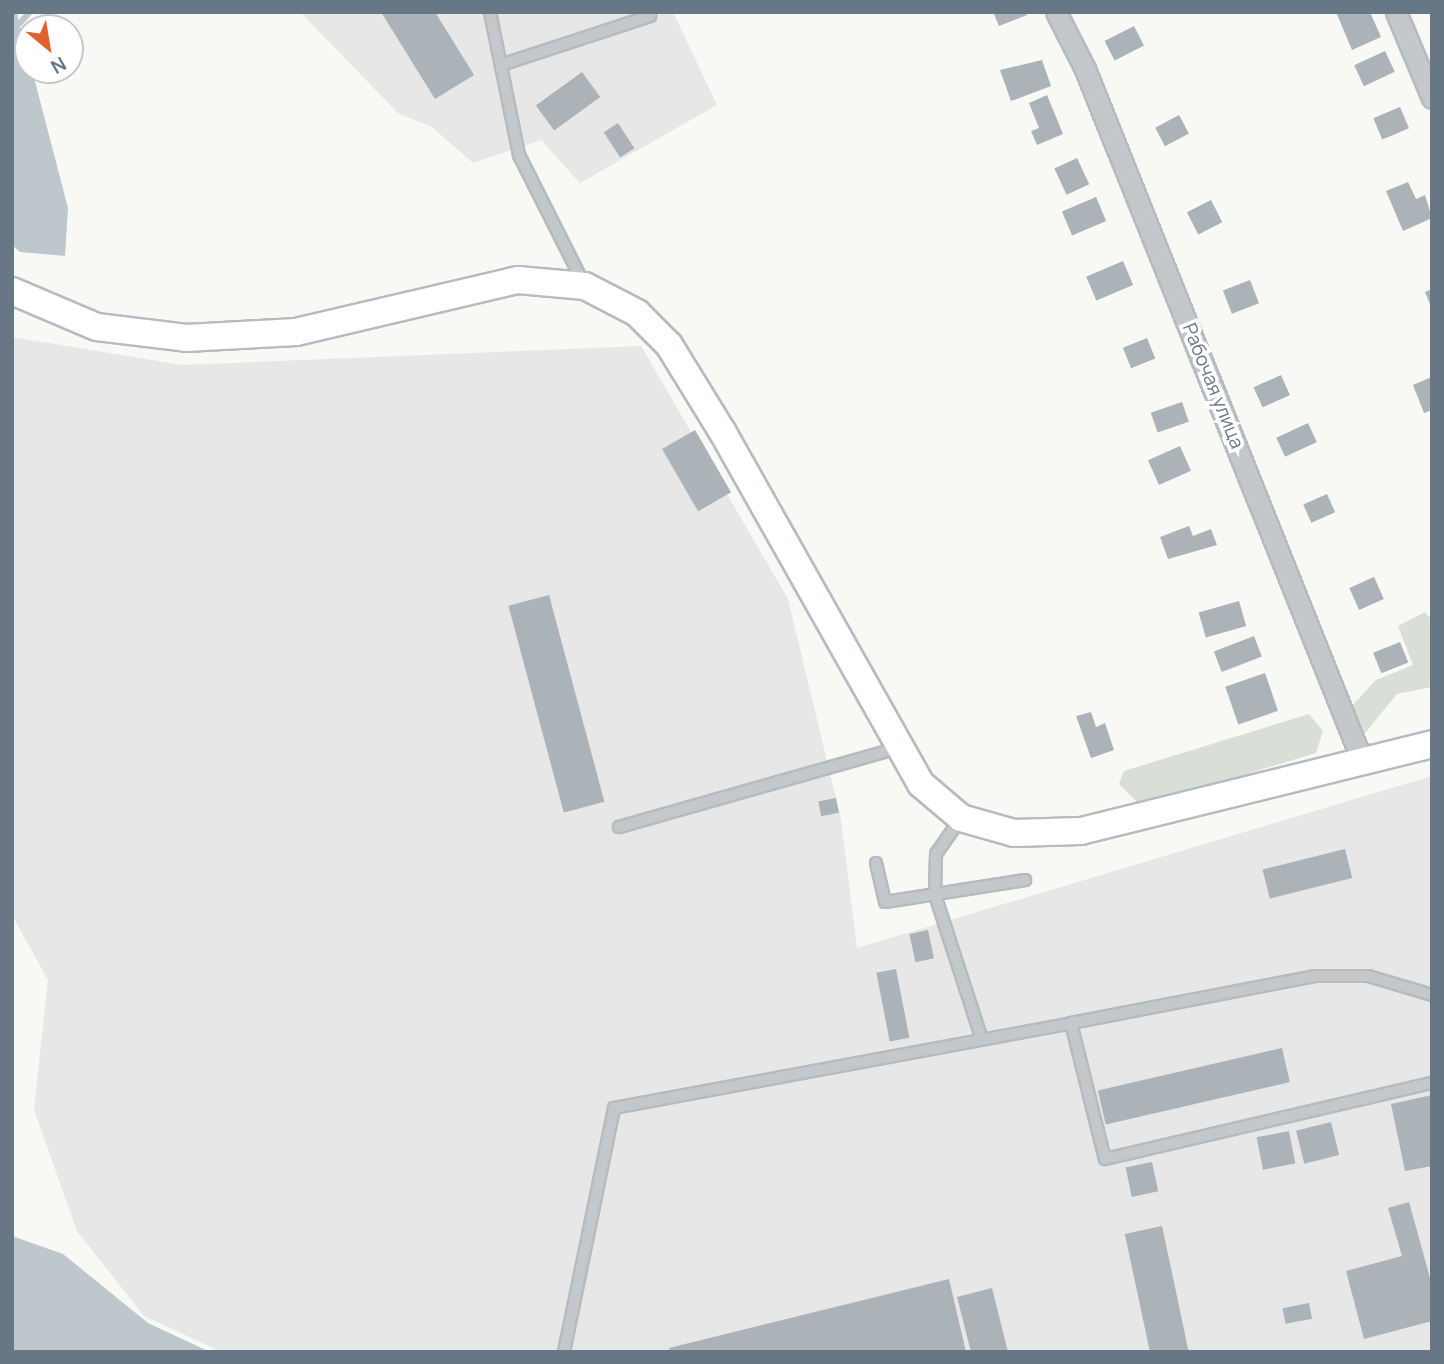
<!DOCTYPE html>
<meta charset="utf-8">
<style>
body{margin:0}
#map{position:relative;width:1444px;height:1364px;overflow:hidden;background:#f8f8f5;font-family:Manrope,sans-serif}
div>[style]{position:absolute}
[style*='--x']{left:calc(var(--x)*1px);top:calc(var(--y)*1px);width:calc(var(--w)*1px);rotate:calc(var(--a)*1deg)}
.built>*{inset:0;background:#e6e7e6}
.green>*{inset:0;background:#d9dfd6}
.water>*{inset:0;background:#bec7cc}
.stream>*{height:6px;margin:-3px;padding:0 3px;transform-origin:3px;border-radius:3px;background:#bec7cc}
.building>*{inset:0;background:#abb2b8;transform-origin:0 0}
.roads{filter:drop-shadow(2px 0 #b6bbbf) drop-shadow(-2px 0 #b6bbbf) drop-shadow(0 2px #b6bbbf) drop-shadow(0 -2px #b6bbbf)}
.lane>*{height:10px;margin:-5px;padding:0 5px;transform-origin:5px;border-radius:5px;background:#c4c8cb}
.street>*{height:19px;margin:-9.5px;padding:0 9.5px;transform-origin:9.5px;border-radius:9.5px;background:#c4c8cb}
.secondary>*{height:26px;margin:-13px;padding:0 13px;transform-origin:13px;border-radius:13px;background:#fff}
span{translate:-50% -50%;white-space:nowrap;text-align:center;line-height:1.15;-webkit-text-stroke:7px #fff;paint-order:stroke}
.street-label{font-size:19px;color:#687785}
.frame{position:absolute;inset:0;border:14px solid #687785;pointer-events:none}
.north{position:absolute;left:14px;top:14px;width:70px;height:70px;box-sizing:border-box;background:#fff;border:2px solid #c3c9ce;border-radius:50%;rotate:150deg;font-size:19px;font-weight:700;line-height:28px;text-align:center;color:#687785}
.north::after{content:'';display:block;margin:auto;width:24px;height:32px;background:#de612f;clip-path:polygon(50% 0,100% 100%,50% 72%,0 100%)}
</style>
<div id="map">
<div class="built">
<i style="clip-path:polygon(300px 12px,673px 12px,717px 105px,580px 183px,541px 140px,473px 163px,432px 127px,398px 113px)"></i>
<i style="clip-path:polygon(12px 337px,182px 365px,641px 346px,788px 599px,841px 819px,857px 948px,1432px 776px,1432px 1352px,222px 1352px,144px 1316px,77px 1231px,34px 1110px,48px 980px,12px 915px)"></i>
</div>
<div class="green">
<i style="clip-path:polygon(1425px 612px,1432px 620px,1432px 687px,1397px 694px,1362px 737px,1347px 711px,1376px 680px,1413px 665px,1398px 626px)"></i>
<i style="clip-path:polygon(1309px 714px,1323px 731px,1316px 753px,1141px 806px,1119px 784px,1124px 771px)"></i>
</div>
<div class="water">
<i style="clip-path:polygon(12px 12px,17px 12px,28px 70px,32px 70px,68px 208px,65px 256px,20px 252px,12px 245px)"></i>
<i style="clip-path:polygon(12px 1236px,63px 1254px,148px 1323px,210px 1352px,12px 1352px)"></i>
</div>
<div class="stream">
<i style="--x:20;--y:23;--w:15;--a:-48"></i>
</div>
<div class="building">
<i style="clip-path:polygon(381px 12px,435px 12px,474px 75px,435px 99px)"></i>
<i style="clip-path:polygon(993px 12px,1026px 12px,1027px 15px,999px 26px)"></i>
<i style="clip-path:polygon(1336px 12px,1370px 12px,1381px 37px,1352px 50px)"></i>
<i style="left:1134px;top:26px;width:22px;height:33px;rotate:63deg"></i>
<i style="left:1385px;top:51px;width:23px;height:34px;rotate:65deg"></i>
<i style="clip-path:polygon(1042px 60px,1051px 86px,1011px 101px,1000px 70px)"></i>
<i style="left:582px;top:72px;width:31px;height:57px;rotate:54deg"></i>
<i style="clip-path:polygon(1047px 95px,1063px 134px,1037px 145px,1031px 131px,1039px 128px,1029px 103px)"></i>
<i style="left:1400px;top:107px;width:23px;height:29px;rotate:67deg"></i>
<i style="left:1179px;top:115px;width:21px;height:27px;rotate:62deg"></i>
<i style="left:618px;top:123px;width:30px;height:17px;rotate:57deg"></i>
<i style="left:1077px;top:158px;width:29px;height:25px;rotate:65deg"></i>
<i style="clip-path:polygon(1408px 182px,1416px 199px,1425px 195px,1432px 218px,1403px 231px,1386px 191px)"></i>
<i style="left:1096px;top:197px;width:26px;height:37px;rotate:67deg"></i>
<i style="left:1211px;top:200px;width:25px;height:27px;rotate:63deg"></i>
<i style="left:1123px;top:261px;width:26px;height:40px;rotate:67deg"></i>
<i style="left:1250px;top:280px;width:25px;height:29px;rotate:69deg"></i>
<i style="clip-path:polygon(1432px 289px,1432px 309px,1425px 292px)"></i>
<i style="left:1147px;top:338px;width:22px;height:26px;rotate:68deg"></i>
<i style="left:1281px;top:375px;width:22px;height:30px;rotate:66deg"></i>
<i style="clip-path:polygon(1432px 377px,1432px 410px,1424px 413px,1413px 385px)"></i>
<i style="left:1182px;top:402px;width:21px;height:33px;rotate:71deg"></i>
<i style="left:1308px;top:423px;width:21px;height:35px;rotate:65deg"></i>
<i style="left:695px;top:430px;width:72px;height:38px;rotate:60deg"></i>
<i style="left:1180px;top:446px;width:27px;height:35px;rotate:66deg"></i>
<i style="left:1327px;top:494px;width:20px;height:26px;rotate:66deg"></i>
<i style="clip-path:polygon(1189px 526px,1193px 536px,1211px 529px,1217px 545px,1168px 559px,1160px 537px)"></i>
<i style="left:1374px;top:577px;width:24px;height:27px;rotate:66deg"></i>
<i style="left:549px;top:595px;width:214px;height:42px;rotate:75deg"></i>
<i style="left:1239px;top:601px;width:26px;height:42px;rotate:74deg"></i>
<i style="left:1254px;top:636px;width:22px;height:43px;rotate:69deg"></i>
<i style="left:1400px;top:642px;width:22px;height:29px;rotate:68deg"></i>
<i style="left:1265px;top:673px;width:40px;height:42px;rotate:71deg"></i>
<i style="clip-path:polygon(1091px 712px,1096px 727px,1105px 723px,1114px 750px,1091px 758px,1076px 716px)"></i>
<i style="left:836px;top:798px;width:15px;height:18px;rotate:79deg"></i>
<i style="left:1345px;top:849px;width:30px;height:85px;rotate:76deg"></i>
<i style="left:928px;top:930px;width:29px;height:19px;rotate:78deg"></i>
<i style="left:896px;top:969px;width:70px;height:20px;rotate:79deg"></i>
<i style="left:1282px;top:1048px;width:35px;height:189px;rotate:77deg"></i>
<i style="clip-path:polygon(1432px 1095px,1432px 1166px,1405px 1171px,1391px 1104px)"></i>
<i style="left:1331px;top:1122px;width:34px;height:36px;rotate:76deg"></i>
<i style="left:1289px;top:1131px;width:33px;height:33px;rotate:79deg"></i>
<i style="left:1152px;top:1162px;width:30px;height:27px;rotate:78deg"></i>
<i style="clip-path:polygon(1409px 1202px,1432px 1285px,1432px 1321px,1364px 1339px,1346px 1271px,1402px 1256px,1388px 1208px)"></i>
<i style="left:1162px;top:1226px;width:129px;height:38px;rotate:78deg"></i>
<i style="clip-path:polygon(949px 1279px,966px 1352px,670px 1352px,669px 1348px)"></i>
<i style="clip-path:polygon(992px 1288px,1008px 1352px,971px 1352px,957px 1297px)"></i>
<i style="left:1309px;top:1303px;width:16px;height:27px;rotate:79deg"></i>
</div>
<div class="roads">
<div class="lane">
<i style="--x:490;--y:12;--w:146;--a:78.5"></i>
<i style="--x:519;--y:155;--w:144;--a:63.3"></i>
<i style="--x:501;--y:65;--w:157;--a:-18.2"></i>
<i style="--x:961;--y:818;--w:44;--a:124.8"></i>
<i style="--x:936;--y:854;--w:41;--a:91.4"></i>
<i style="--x:935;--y:895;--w:152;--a:72"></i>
<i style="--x:619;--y:827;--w:291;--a:-15.8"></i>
<i style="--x:876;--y:863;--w:40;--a:77"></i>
<i style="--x:885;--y:902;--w:142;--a:-8.9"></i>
<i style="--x:1071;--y:1023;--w:248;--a:-10.9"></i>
<i style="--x:1314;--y:976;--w:54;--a:0"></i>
<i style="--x:1368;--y:976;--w:67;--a:16.5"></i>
<i style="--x:564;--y:1352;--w:249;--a:-78.4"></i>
<i style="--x:614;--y:1108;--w:465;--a:-10.5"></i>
<i style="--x:1071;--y:1023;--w:140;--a:76"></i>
<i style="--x:1105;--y:1159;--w:336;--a:-13.1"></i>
</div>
<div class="street">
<i style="--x:1056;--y:12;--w:64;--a:63"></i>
<i style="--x:1085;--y:69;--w:748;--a:68.17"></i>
<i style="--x:1396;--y:12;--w:93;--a:67.3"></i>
</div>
<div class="secondary">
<i style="--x:12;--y:291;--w:92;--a:23"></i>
<i style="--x:97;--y:327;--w:90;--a:7"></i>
<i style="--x:186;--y:338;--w:110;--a:-3.1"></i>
<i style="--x:296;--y:332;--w:228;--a:-13.2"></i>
<i style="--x:518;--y:280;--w:67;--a:5.1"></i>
<i style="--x:585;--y:286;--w:59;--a:27.4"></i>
<i style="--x:637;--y:313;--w:45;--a:45"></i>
<i style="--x:669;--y:345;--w:101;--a:58.4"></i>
<i style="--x:722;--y:431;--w:405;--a:60.6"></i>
<i style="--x:921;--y:784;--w:52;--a:40.4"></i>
<i style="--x:961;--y:818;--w:55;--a:15.8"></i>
<i style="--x:1014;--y:833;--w:67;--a:-1.7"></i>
<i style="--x:1081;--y:831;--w:362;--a:-13.9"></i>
</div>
</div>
<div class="street-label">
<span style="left:1213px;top:386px;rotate:68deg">Рабочая улица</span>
</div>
<div class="frame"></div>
<div class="north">N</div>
</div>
